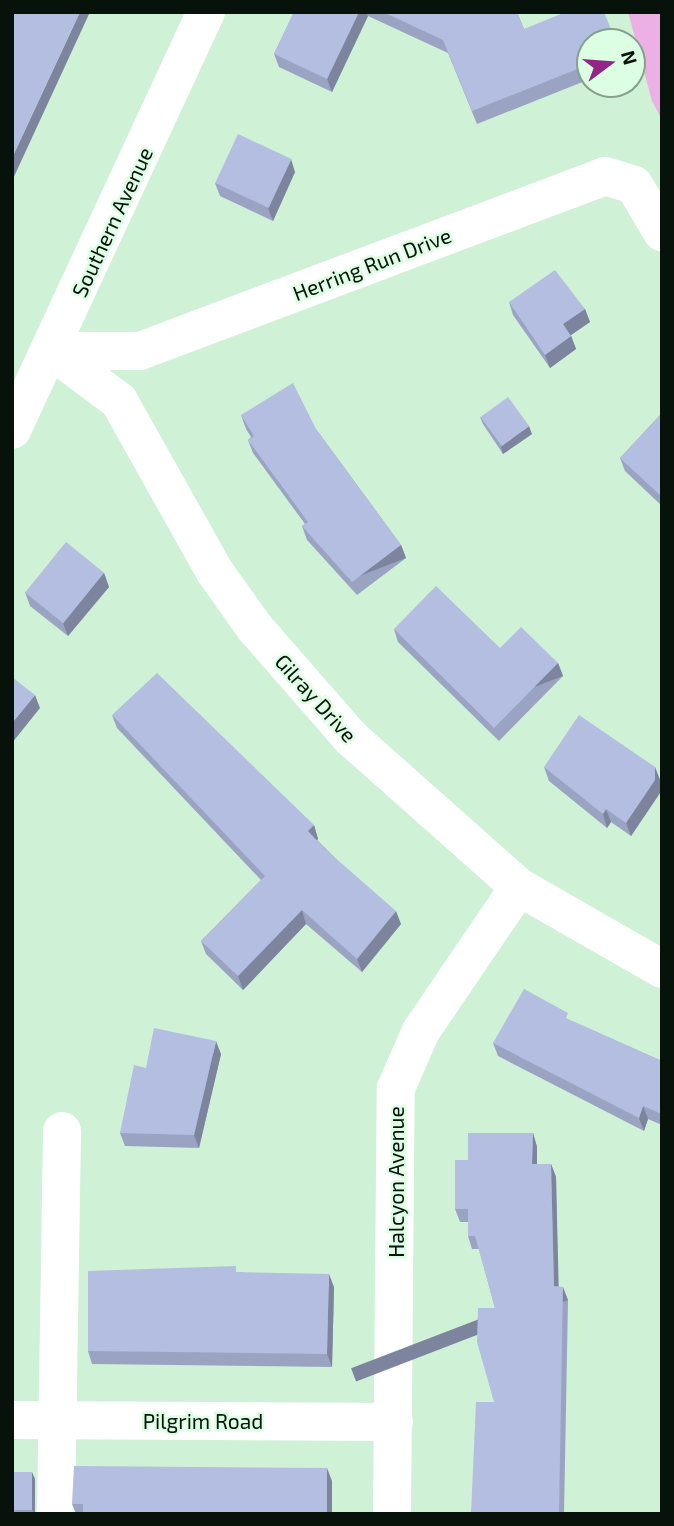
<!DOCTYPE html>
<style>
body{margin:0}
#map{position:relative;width:674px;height:1526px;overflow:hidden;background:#cff1d6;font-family:"Exo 2",sans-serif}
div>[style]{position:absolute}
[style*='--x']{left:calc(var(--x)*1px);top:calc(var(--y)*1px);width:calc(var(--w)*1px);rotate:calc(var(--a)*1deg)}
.green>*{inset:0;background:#ecb0e4}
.minor>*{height:38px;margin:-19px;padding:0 19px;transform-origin:19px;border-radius:19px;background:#fff}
.wall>*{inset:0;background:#9aa3c2}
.shaded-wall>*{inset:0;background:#7d859e;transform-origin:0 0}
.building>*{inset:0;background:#b3bee1;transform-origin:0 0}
span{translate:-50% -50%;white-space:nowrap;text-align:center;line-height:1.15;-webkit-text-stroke:5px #dcfee3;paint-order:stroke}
.street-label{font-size:21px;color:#07120a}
.frame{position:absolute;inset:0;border:14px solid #07120a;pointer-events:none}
.north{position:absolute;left:576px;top:28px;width:70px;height:70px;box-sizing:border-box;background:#dcfee3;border:2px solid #87a08c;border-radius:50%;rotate:74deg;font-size:19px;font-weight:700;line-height:28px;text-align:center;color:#07120a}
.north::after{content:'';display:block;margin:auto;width:24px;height:32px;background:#912588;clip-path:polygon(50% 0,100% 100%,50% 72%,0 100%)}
</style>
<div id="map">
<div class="green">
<i style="clip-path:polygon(628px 12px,662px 12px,662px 120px,652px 101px)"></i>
</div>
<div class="minor">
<i style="--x:52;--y:351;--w:84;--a:36.7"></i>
<i style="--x:119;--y:401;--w:196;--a:60.7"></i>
<i style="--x:215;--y:572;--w:69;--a:54.5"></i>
<i style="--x:255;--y:628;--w:146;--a:48.9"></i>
<i style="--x:351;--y:738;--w:225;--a:41.6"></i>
<i style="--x:519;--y:887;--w:165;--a:29.8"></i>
<i style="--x:52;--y:351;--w:88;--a:0"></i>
<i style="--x:140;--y:351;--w:497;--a:-20.6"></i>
<i style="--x:605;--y:176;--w:30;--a:17"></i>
<i style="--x:634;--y:185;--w:55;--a:59.2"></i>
<i style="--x:12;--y:430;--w:461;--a:-65.1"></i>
<i style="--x:12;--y:1420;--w:382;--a:0.3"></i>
<i style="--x:56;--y:1514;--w:383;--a:-89.1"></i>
<i style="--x:392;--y:1514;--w:426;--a:-89.5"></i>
<i style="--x:396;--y:1088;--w:62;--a:-66.3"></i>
<i style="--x:421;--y:1031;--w:174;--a:-55.8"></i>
</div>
<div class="wall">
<i style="clip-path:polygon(294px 12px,517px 12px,524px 29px,590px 42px,590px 79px,477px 124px,448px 53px,368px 16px,332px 92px,279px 67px,274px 54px)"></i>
<i style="clip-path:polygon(295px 172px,273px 221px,220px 196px,215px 183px)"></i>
<i style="clip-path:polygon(509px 302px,585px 309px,590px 322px,571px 335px,576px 349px,550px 368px,513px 315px)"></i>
<i style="clip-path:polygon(662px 413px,662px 506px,625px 471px,620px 458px)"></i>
<i style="clip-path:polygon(241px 415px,316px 429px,401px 545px,406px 558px,357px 595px,307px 540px,302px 526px,305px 524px,253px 453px,248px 440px,251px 437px,246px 429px)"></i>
<i style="clip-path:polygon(480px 417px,532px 434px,503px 454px,483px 424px)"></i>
<i style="clip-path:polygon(104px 573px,109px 587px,68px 636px,30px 606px,25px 592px)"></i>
<i style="clip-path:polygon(394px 629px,500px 648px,558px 663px,563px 676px,499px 741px,398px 642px)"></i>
<i style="clip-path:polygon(112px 715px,314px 825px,318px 839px,317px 840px,401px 924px,362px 972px,306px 924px,243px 990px,206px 954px,201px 941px,261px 880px,117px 728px)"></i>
<i style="clip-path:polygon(544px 767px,655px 767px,660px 780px,660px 793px,631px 836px,611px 822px,607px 828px,549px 781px)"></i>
<i style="clip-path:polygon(571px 1021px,662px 1061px,662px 1125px,648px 1119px,644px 1131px,498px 1056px,493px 1043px)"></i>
<i style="clip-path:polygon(221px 1054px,199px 1148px,125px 1146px,120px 1133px,146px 1068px)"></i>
<i style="clip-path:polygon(533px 1133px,537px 1147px,537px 1164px,551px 1164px,556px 1177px,558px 1286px,568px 1300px,564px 1514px,471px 1514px,494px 1402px,495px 1308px,479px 1249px,472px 1249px,468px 1236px,468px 1222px,460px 1222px,455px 1209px,468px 1160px)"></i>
<i style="clip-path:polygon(239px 1272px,334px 1287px,332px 1367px,92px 1364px,88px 1351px)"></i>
<i style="clip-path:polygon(12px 1472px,35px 1479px,35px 1514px,12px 1514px)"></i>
<i style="clip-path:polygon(332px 1481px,332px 1514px,76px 1514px,72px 1504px)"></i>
</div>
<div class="shaded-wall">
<i style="clip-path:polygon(80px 12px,90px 12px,12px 181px,12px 158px)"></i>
<i style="clip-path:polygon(359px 12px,366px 12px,368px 16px,332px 92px,327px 79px)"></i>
<i style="clip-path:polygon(291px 159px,295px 172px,273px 221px,268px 208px)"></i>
<i style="clip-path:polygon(585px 309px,590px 322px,568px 337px,563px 324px)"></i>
<i style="clip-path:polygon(571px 336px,576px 349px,550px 368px,545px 355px)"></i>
<i style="clip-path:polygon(529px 426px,532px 434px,503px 454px,501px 447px)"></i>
<i style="left:401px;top:545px;width:14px;height:61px;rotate:69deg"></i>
<i style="clip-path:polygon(104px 573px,109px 587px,68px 636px,63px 623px)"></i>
<i style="left:558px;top:663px;width:14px;height:91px;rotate:69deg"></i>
<i style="clip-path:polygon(35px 695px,40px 708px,12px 743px,12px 723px)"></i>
<i style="clip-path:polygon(655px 767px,660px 780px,660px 793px,631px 836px,626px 823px)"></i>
<i style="clip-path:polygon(606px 809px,611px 822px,607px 828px,603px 814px)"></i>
<i style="clip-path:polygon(314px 825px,318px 839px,313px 844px,308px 831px)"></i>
<i style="clip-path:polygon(302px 910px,306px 924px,243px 990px,238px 976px)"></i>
<i style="clip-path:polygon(396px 911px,401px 924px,362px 972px,357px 959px)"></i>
<i style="clip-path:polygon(216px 1041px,221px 1054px,199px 1148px,194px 1135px)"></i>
<i style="clip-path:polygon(643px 1106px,648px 1119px,644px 1131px,639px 1118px)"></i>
<i style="clip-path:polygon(533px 1133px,537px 1147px,537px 1177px,532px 1164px)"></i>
<i style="clip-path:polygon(551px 1164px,556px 1177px,559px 1300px,554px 1286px)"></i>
<i style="clip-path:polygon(329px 1274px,334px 1287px,332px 1367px,327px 1354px)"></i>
<i style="left:563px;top:1287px;width:14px;height:227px;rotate:69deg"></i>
<i style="clip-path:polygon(327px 1468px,332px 1481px,332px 1514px,327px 1514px)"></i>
<i style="clip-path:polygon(32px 1472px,35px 1479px,35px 1514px,34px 1514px,32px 1510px)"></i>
</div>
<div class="building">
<i style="clip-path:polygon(12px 12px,80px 12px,12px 158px)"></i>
<i style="clip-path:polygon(294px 12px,359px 12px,327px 79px,274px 54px)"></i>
<i style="clip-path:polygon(383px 12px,517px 12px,524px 29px,566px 12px,604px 12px,616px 42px,590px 42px,590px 64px,472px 111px,443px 40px)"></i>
<i style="left:238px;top:134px;width:59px;height:54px;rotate:25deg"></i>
<i style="clip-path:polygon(555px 270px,585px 309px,563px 324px,571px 336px,545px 355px,509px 302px)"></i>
<i style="clip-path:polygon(293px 383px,316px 429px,401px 545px,352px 582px,302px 526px,308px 522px,248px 440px,254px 436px,241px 415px)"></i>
<i style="left:508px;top:397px;width:36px;height:34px;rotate:54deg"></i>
<i style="clip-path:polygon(662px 413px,662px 497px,620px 458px)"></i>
<i style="left:66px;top:542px;width:49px;height:65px;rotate:39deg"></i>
<i style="clip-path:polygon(436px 586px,500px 648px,521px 627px,558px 663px,494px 728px,394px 629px)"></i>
<i style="clip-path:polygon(157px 673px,314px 825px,308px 831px,325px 849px,396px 911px,357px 959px,302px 910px,238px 976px,201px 941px,265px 876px,112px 715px)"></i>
<i style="clip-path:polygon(12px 677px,35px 695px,12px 723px)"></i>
<i style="clip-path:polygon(579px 715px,655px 767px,655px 780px,626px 823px,606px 809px,603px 814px,544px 767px)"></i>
<i style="clip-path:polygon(524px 989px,568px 1013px,566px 1018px,662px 1061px,662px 1114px,643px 1106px,639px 1118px,493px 1043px)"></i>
<i style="clip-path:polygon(154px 1028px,216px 1041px,194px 1135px,120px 1133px,134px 1065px,146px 1068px)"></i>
<i style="clip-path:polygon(468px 1133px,533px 1133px,532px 1164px,551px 1164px,554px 1286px,563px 1287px,559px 1514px,471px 1514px,476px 1402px,494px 1402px,477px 1342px,478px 1308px,495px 1308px,475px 1236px,468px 1236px,468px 1209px,455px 1209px,455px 1160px,468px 1160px)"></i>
<i style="clip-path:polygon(236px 1266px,236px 1272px,329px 1274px,327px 1354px,88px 1351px,88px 1271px)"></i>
<i style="clip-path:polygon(74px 1466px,327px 1468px,327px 1514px,83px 1514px,83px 1504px,72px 1504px)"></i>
<i style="left:12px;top:1472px;width:20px;height:38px"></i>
</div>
<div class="street-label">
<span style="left:112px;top:222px;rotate:-65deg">Southern Avenue</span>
<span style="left:372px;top:264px;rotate:-21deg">Herring Run Drive</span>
<span style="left:316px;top:698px;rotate:48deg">Gilray Drive</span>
<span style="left:396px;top:1182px;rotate:-90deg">Halcyon Avenue</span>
<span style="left:203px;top:1421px">Pilgrim Road</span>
</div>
<div class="frame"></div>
<div class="north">N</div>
</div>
